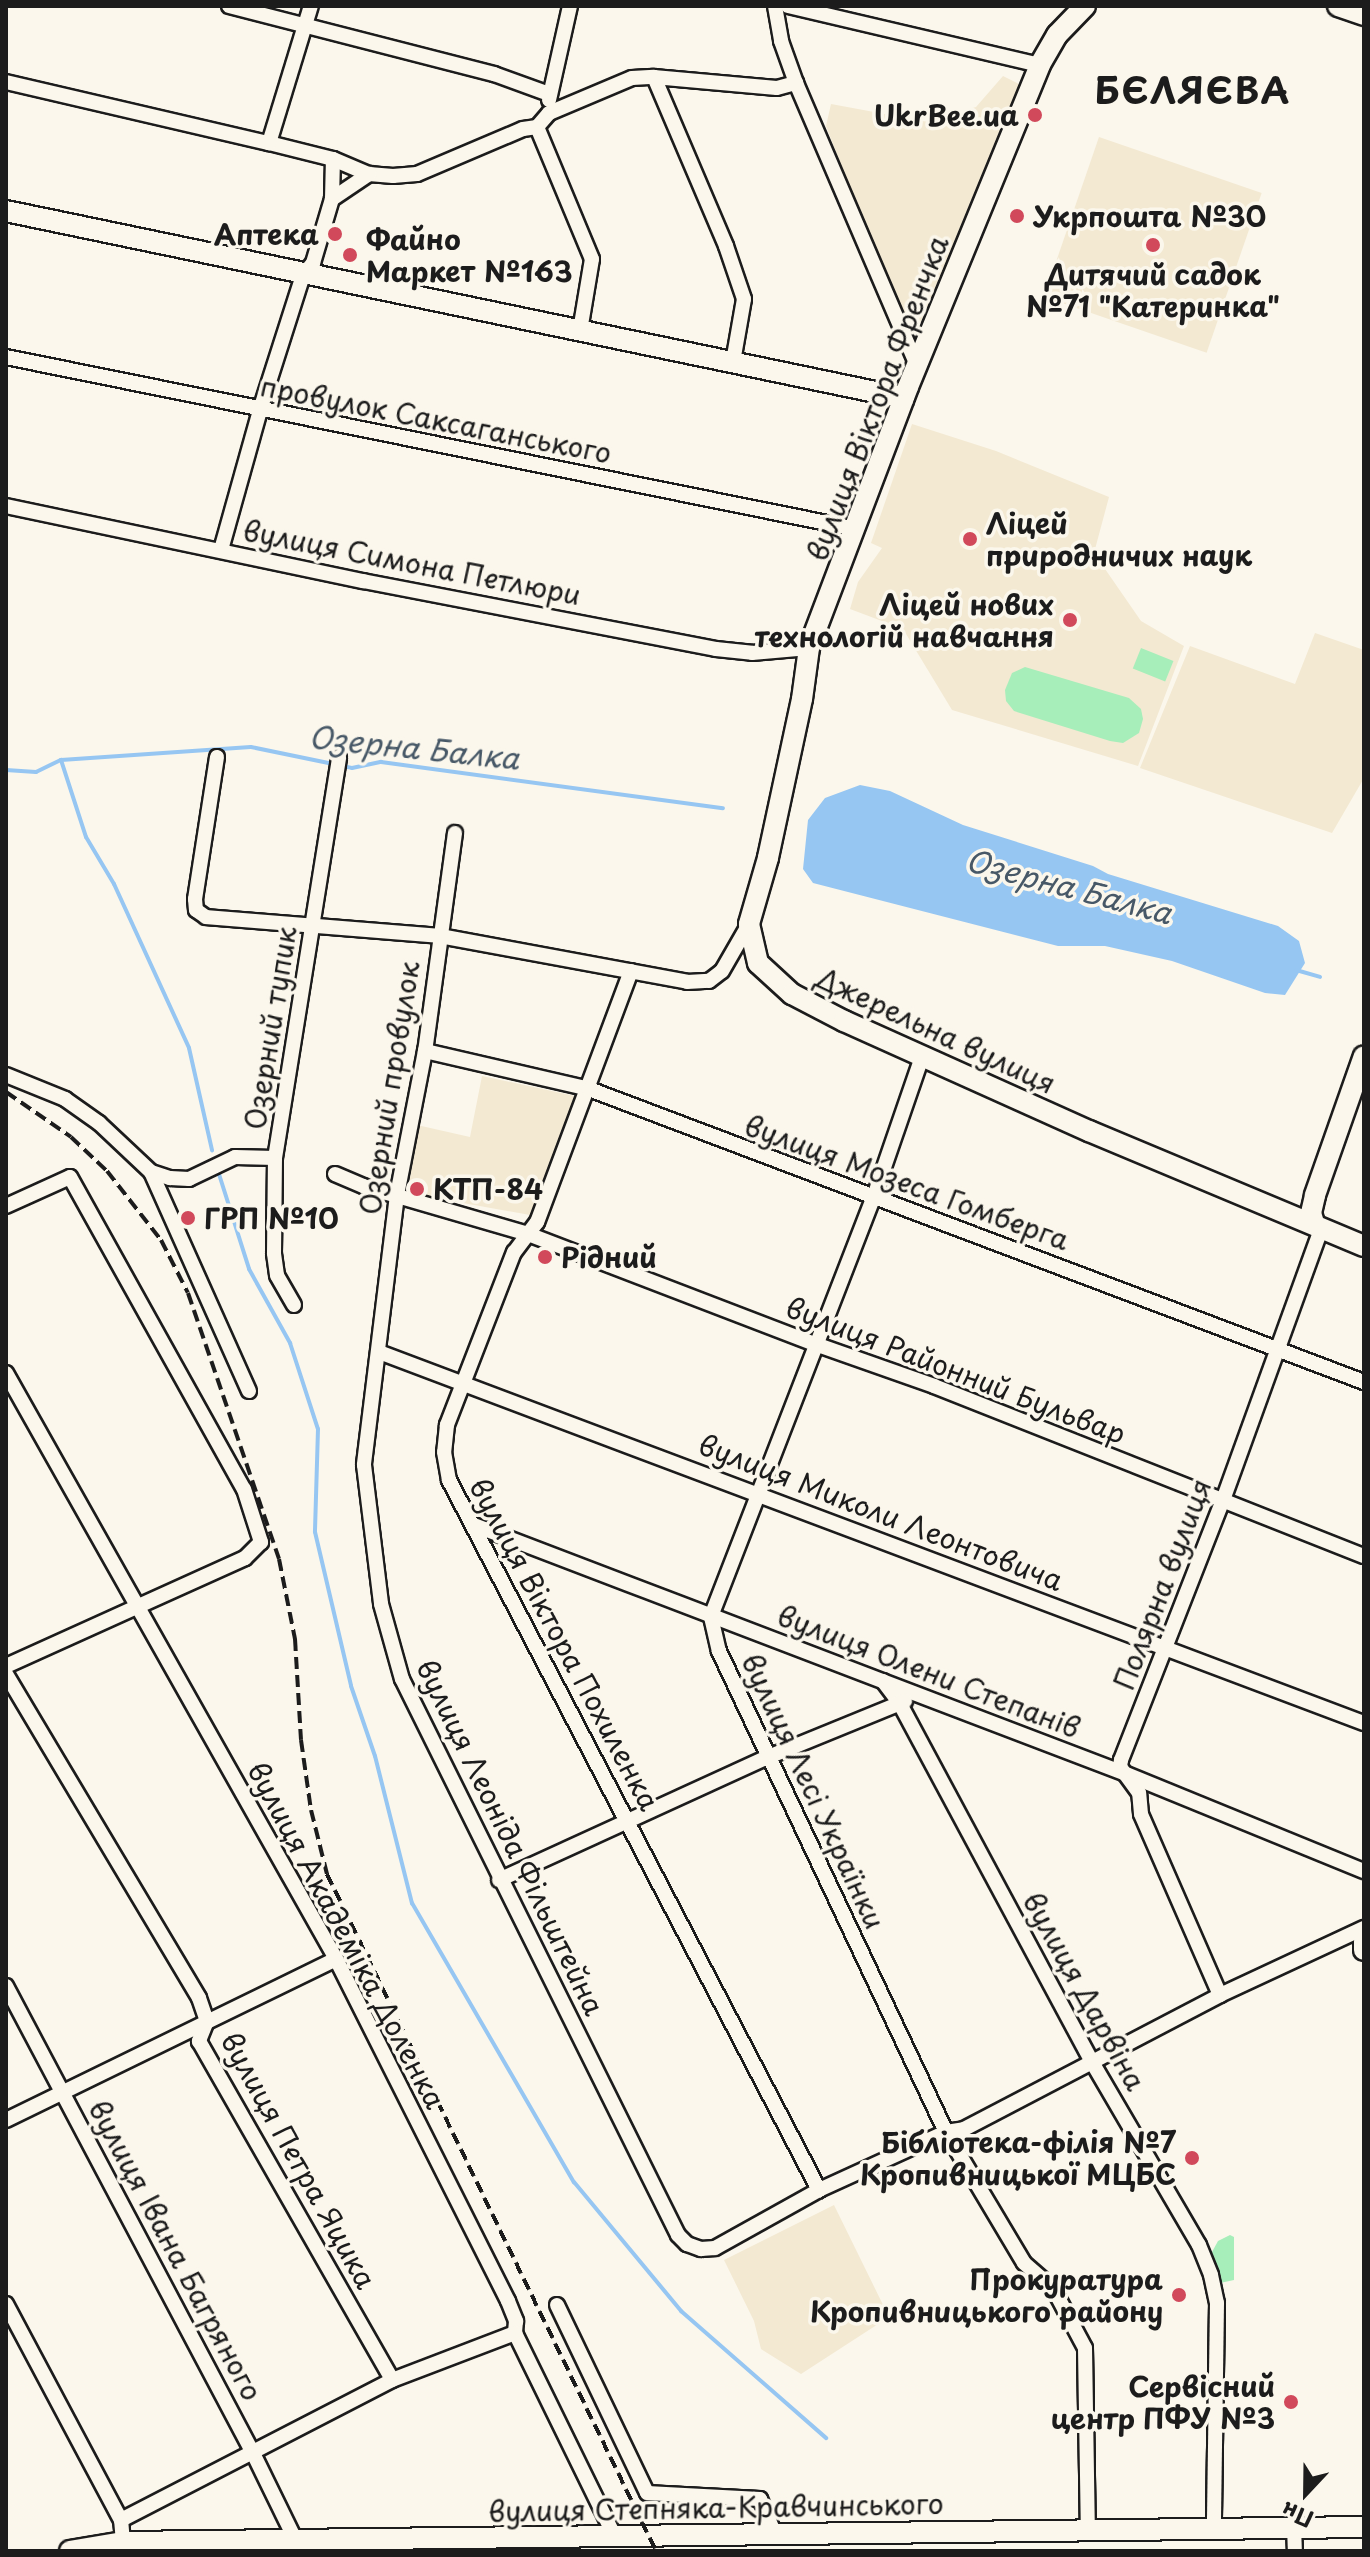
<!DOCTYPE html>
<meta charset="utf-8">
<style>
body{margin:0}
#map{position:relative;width:1370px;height:2557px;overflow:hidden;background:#fbf7ec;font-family:"Playpen Sans",sans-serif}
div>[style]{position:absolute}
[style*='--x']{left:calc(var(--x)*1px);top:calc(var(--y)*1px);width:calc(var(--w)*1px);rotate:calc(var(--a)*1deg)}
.built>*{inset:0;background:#f3e9d2;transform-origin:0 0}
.green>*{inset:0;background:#a7eeba;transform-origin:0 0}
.water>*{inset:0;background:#96c6f2}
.stream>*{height:4px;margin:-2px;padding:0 2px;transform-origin:2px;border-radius:2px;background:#96c6f2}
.roads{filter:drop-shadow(2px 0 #1c1c1c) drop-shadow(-2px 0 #1c1c1c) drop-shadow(0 2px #1c1c1c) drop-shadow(0 -2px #1c1c1c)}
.street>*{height:14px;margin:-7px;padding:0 7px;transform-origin:7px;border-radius:7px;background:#fbf7ec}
.secondary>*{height:20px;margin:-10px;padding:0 10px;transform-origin:10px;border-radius:10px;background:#fbf7ec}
.rail>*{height:4px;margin-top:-2px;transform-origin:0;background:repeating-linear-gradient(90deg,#1c1c1c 0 12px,transparent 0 18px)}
.dots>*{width:22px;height:22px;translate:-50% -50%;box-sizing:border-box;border:4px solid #fbf7ec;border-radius:50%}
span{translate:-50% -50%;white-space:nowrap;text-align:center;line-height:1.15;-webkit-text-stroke:7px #fbf7ec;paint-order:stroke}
.poi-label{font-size:28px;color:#1c1c1c;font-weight:700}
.right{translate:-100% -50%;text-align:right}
.left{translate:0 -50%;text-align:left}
.street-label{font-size:28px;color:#1c1c1c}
.water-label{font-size:30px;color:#475867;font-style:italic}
.district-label{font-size:36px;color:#1c1c1c;font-weight:700;letter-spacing:2px}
.frame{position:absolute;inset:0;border:8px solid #1c1c1c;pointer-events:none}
.north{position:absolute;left:1266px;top:2453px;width:80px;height:80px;-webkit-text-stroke:6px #fbf7ec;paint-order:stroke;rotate:202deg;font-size:22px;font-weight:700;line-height:32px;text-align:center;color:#1c1c1c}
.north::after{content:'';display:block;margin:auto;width:28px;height:36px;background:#1c1c1c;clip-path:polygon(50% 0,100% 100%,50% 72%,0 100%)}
</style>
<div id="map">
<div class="built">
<i style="clip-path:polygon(1003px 76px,1019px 84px,921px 322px,900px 317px,826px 126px,831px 104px,928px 122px,976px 107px)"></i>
<i style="left:1099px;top:137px;width:172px;height:169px;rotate:19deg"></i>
<i style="clip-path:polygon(912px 424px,996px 451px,1109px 497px,1094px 553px,1141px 621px,1184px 646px,1138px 766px,952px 710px,903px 629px,850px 609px,858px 582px,882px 548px,871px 543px)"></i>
<i style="clip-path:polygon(1315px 633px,1364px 650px,1364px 778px,1332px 833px,1140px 768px,1190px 646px,1295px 684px)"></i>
<i style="clip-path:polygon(482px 1076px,575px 1096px,530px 1215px,408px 1193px,417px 1125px,470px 1137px)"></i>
<i style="clip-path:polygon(834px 2205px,889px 2317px,801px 2374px,761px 2349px,754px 2321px,724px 2260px)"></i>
</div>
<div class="green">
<i style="left:1141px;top:648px;width:35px;height:22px;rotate:22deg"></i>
<i style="clip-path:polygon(1025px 667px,1129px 698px,1141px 709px,1143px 719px,1139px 733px,1123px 743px,1110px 741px,1014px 711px,1006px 701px,1005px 690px,1012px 673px)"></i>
<i style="clip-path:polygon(1230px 2235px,1234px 2237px,1234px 2280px,1220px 2283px,1212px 2252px,1218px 2241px)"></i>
</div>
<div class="water">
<i style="clip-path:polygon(860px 785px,890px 791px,963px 825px,1093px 866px,1108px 874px,1278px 926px,1299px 941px,1305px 963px,1285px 995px,1265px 993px,1172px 961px,1105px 946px,1058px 946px,813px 883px,803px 869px,808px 820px,825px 798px)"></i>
</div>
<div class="stream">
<i style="--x:61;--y:760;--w:81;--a:72"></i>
<i style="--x:86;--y:837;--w:55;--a:59.2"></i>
<i style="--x:114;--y:884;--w:180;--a:65.4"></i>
<i style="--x:189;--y:1048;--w:105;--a:77.3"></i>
<i style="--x:342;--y:766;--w:10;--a:11"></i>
<i style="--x:352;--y:768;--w:30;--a:-12"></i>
<i style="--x:381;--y:762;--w:345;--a:7.7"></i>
<i style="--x:6;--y:770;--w:30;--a:4"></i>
<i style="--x:36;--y:772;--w:28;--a:-26"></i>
<i style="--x:61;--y:760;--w:190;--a:-3.9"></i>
<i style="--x:251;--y:747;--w:84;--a:11.7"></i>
<i style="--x:1296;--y:970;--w:25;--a:16"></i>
<i style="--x:218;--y:1171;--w:103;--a:72.4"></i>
<i style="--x:249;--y:1269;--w:85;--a:61"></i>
<i style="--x:290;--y:1343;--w:90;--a:72"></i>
<i style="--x:318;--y:1429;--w:103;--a:91.7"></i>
<i style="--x:315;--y:1532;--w:158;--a:76.8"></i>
<i style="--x:351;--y:1686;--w:74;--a:71.1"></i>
<i style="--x:375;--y:1756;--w:152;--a:75.9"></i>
<i style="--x:412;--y:1903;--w:323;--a:59.9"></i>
<i style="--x:574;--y:2182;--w:168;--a:50.3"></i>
<i style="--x:681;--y:2311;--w:193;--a:41.2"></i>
</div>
<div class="roads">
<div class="street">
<i style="--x:229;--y:6;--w:274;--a:14.4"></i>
<i style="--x:494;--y:74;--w:59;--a:20"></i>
<i style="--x:775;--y:6;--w:36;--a:80"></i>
<i style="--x:781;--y:41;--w:45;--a:70.3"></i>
<i style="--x:796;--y:83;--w:307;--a:66.8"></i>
<i style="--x:788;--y:6;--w:259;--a:13.2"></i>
<i style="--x:654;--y:77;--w:184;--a:66.9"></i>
<i style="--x:726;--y:246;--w:56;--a:71.2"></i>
<i style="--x:744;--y:299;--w:64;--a:99.9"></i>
<i style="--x:6;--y:82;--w:270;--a:13.1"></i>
<i style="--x:269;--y:143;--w:66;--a:14"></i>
<i style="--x:333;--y:159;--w:39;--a:23"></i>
<i style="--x:369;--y:174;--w:24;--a:5"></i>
<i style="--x:393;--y:176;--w:24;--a:-5"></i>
<i style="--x:417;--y:174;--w:115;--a:-23"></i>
<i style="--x:523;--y:129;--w:14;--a:-8"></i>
<i style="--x:537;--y:127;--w:18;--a:-49"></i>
<i style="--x:549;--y:113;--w:90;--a:-22.9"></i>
<i style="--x:632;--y:78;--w:22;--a:-3"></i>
<i style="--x:654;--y:77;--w:123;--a:5.1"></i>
<i style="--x:777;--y:88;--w:20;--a:-15"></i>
<i style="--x:549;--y:100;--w:96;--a:-77.4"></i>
<i style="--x:537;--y:127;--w:143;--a:67.4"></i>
<i style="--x:592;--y:259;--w:73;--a:99.5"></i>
<i style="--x:269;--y:143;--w:143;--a:-73"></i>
<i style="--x:332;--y:199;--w:45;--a:-34"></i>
<i style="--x:6;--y:357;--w:868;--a:11.43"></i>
<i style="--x:6;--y:506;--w:365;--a:11.9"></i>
<i style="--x:363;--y:581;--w:359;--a:10.9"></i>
<i style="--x:716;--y:649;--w:36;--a:6"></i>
<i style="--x:752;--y:653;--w:57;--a:-5"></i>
<i style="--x:221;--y:550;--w:145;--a:-74.4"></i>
<i style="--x:260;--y:410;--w:142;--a:-72.3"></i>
<i style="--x:303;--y:275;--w:16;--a:-50"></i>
<i style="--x:313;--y:263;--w:67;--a:-73.5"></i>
<i style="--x:332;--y:199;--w:40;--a:-88.6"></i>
<i style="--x:217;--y:757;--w:144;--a:98.8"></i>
<i style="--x:195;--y:899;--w:11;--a:85"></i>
<i style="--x:196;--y:910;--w:12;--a:35"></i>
<i style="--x:206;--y:917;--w:235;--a:4.6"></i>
<i style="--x:440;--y:936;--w:251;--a:10.5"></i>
<i style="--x:687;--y:982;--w:22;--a:-3"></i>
<i style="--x:709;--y:981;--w:16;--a:-38"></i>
<i style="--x:722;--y:971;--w:54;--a:-60.1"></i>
<i style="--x:455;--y:833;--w:220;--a:97.8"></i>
<i style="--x:425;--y:1051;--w:147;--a:101"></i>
<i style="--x:397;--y:1195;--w:272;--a:97"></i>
<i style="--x:364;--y:1465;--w:140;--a:83"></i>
<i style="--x:381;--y:1604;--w:78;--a:74.4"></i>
<i style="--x:402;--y:1679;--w:621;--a:63.6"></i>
<i style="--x:678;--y:2235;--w:13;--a:45"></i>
<i style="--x:687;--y:2244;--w:15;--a:20"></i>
<i style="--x:701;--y:2249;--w:14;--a:-4"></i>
<i style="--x:715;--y:2248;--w:119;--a:-29.1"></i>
<i style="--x:819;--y:2190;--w:140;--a:-24.5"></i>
<i style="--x:946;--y:2132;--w:18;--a:-9"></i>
<i style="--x:964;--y:2129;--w:289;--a:-27.6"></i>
<i style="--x:1220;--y:1995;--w:159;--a:-25"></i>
<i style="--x:631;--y:971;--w:268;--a:110.5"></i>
<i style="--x:537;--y:1222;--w:38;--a:127"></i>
<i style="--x:514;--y:1252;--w:186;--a:111.2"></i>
<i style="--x:447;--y:1425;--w:27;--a:96"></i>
<i style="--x:444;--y:1452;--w:28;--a:80"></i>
<i style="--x:449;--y:1480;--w:801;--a:62.47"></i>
<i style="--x:425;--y:1051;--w:168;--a:13"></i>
<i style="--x:589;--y:1089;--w:829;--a:20.71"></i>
<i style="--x:923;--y:1054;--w:150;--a:109"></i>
<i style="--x:874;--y:1196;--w:451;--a:111.2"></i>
<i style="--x:711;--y:1617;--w:35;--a:77"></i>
<i style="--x:719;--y:1651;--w:532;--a:64.74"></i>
<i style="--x:946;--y:2132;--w:152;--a:59.2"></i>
<i style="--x:1024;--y:2263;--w:38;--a:41"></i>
<i style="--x:1053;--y:2288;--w:68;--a:61.9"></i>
<i style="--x:1085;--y:2348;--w:181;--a:89.1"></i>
<i style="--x:6;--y:1075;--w:64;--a:22.1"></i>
<i style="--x:65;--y:1099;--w:42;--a:35.2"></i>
<i style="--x:99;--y:1123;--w:71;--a:43.3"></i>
<i style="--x:151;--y:1172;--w:20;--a:18"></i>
<i style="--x:170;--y:1178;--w:19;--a:3"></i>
<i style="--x:189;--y:1179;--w:51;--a:-25.6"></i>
<i style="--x:235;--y:1157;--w:40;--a:1.4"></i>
<i style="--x:151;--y:1172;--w:240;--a:65.9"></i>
<i style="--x:335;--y:1174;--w:30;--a:23"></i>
<i style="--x:363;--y:1186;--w:172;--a:16.2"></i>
<i style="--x:528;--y:1234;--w:307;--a:21"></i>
<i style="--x:815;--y:1344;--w:126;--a:19.4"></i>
<i style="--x:934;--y:1386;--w:462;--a:21.6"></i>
<i style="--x:6;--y:1206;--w:70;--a:-24.4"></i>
<i style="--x:70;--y:1177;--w:357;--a:60.9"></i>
<i style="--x:244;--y:1489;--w:56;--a:72.2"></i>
<i style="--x:261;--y:1542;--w:23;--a:135"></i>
<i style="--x:245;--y:1558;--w:262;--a:155.7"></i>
<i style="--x:294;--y:1305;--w:34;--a:-120"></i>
<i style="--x:277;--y:1275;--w:22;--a:-98"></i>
<i style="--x:274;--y:1253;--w:95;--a:-89.4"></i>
<i style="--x:275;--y:1158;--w:406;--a:-80.9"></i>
<i style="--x:379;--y:1352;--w:1053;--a:20.64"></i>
<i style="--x:6;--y:1373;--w:673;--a:60.61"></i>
<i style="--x:336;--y:1959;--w:383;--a:63.3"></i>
<i style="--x:508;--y:2301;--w:22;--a:68"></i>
<i style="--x:516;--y:2321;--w:12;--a:95"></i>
<i style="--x:515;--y:2333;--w:225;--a:63.9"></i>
<i style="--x:474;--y:1525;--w:698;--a:20.9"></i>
<i style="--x:1126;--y:1774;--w:257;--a:22.2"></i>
<i style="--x:6;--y:1674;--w:377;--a:59.2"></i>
<i style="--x:199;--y:1998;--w:24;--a:71"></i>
<i style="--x:207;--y:2021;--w:22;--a:112"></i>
<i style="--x:199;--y:2041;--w:390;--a:60.3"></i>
<i style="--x:883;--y:1681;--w:26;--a:53"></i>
<i style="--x:899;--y:1702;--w:408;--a:61.8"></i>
<i style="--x:1092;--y:2062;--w:212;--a:59.7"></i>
<i style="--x:1199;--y:2245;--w:32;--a:68"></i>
<i style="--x:1211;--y:2275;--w:29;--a:78"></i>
<i style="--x:1217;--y:2303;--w:223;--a:90.8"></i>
<i style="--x:499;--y:1880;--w:296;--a:-24.6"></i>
<i style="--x:768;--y:1757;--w:148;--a:-22.2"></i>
<i style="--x:6;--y:1986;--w:528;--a:62.13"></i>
<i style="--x:253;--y:2453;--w:96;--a:64"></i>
<i style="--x:1220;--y:1995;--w:197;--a:-113.6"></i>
<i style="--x:1141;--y:1814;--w:21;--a:-95"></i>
<i style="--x:1139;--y:1793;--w:32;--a:-126"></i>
<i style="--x:1120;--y:1767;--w:7;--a:-82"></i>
<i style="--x:1121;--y:1760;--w:279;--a:-68.6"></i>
<i style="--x:1223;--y:1500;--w:287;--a:-70.1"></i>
<i style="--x:6;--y:2120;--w:367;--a:-26"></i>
<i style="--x:6;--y:2304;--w:245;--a:62"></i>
<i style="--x:557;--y:2305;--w:208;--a:64.4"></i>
<i style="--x:647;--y:2493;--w:113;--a:3"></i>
<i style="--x:760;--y:2499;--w:38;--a:67"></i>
<i style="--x:1294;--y:2526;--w:25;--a:88"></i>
<i style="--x:123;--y:2542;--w:22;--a:-95"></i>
<i style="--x:121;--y:2520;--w:305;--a:-27.3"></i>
<i style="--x:392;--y:2380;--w:132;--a:-20.9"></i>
</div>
<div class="secondary">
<i style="--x:1085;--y:6;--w:40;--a:134"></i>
<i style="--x:1057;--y:35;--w:34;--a:120"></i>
<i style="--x:1040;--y:65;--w:348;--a:112.3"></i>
<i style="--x:908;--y:387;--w:279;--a:110.8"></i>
<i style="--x:809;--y:648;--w:51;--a:97.8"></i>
<i style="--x:802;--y:699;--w:163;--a:102.1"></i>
<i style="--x:768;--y:858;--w:69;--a:106.1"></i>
<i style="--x:749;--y:924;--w:40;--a:77"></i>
<i style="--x:758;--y:963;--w:46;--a:42.4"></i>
<i style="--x:792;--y:994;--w:59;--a:27.4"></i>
<i style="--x:844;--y:1021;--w:269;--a:24.2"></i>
<i style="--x:1089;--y:1131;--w:298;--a:22.7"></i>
<i style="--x:1338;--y:6;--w:28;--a:19"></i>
<i style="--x:6;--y:211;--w:917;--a:11.76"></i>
<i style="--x:1314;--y:1223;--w:10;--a:-107"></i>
<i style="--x:1311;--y:1213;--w:18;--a:-77"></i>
<i style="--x:1315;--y:1195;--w:147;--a:-70.6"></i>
<i style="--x:1364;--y:1941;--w:9;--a:90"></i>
<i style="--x:70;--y:2551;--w:54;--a:-9.6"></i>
<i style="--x:123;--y:2542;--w:1241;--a:-0.69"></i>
</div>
</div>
<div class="rail">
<i style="--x:6;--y:1092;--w:79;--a:34.7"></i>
<i style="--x:71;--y:1137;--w:50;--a:43.4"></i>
<i style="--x:107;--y:1171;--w:88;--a:52"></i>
<i style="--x:161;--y:1240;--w:59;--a:63"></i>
<i style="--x:188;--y:1293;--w:281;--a:71.1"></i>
<i style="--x:279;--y:1559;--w:82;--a:78.7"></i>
<i style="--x:295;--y:1639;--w:101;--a:86.6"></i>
<i style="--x:301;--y:1740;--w:71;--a:81.9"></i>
<i style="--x:311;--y:1810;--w:66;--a:76"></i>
<i style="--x:327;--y:1874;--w:753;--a:64.08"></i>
</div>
<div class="dots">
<i style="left:1035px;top:115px;background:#d1495b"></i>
<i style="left:1017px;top:216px;background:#d1495b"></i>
<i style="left:335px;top:234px;background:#d1495b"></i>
<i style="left:1153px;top:245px;background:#d1495b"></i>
<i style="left:350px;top:255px;background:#d1495b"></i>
<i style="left:970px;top:539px;background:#d1495b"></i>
<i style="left:1070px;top:620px;background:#d1495b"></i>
<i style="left:417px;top:1189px;background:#d1495b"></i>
<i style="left:188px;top:1218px;background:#d1495b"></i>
<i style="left:545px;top:1257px;background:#d1495b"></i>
<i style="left:1192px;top:2158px;background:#d1495b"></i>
<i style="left:1179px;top:2295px;background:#d1495b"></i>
<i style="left:1291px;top:2402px;background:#d1495b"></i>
</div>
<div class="poi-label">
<span class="right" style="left:1019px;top:115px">UkrBee.ua</span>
<span class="left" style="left:1033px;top:216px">Укрпошта №30</span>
<span class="right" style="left:319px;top:234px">Аптека</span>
<span class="left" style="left:366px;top:255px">Файно<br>Маркет №163</span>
<span style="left:1153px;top:290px">Дитячий садок<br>№71 "Катеринка"</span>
<span class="left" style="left:986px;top:539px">Ліцей<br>природничих наук</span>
<span class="right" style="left:1054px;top:620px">Ліцей нових<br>технологій навчання</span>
<span class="left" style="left:433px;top:1189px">КТП-84</span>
<span class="left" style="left:204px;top:1218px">ГРП №10</span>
<span class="left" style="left:561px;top:1257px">Рідний</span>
<span class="right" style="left:1176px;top:2158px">Бібліотека-філія №7<br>Кропивницької МЦБС</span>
<span class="right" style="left:1163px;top:2295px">Прокуратура<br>Кропивницького району</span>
<span class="right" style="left:1275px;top:2402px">Сервісний<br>центр ПФУ №3</span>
</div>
<div class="street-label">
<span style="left:877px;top:398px;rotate:-69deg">вулиця Віктора Френчка</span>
<span style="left:436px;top:419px;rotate:11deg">провулок Саксаганського</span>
<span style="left:412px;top:562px;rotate:11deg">вулиця Симона Петлюри</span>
<span style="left:270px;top:1028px;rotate:-81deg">Озерний тупик</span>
<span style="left:936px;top:1030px;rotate:25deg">Джерельна вулиця</span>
<span style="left:389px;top:1088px;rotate:-81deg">Озерний провулок</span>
<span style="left:907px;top:1182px;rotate:20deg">вулиця Мозеса Гомберга</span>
<span style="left:956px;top:1370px;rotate:21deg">вулиця Районний Бульвар</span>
<span style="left:881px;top:1512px;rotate:21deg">вулиця Миколи Леонтовича</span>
<span style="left:1162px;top:1584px;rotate:-69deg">Полярна вулиця</span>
<span style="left:565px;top:1644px;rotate:62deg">вулиця Віктора Похиленка</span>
<span style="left:929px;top:1671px;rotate:21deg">вулиця Олени Степанів</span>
<span style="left:814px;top:1791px;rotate:65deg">вулиця Лесі Українки</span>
<span style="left:511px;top:1837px;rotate:64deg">вулиця Леоніда Фільштейна</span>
<span style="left:347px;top:1935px;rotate:62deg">вулиця Академіка Доленка</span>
<span style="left:1085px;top:1991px;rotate:61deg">вулиця Дарвіна</span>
<span style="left:299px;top:2160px;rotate:61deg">вулиця Петра Яцика</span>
<span style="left:176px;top:2250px;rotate:62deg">вулиця Івана Багряного</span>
<span style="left:716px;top:2507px;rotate:-1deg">вулиця Степняка-Кравчинського</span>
</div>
<div class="water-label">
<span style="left:414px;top:747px;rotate:6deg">Озерна Балка</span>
<span style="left:1069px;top:886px;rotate:15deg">Озерна Балка</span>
</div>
<div class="district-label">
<span style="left:1193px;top:90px">БЄЛЯЄВА</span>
</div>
<div class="frame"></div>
<div class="north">Пн</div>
</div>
